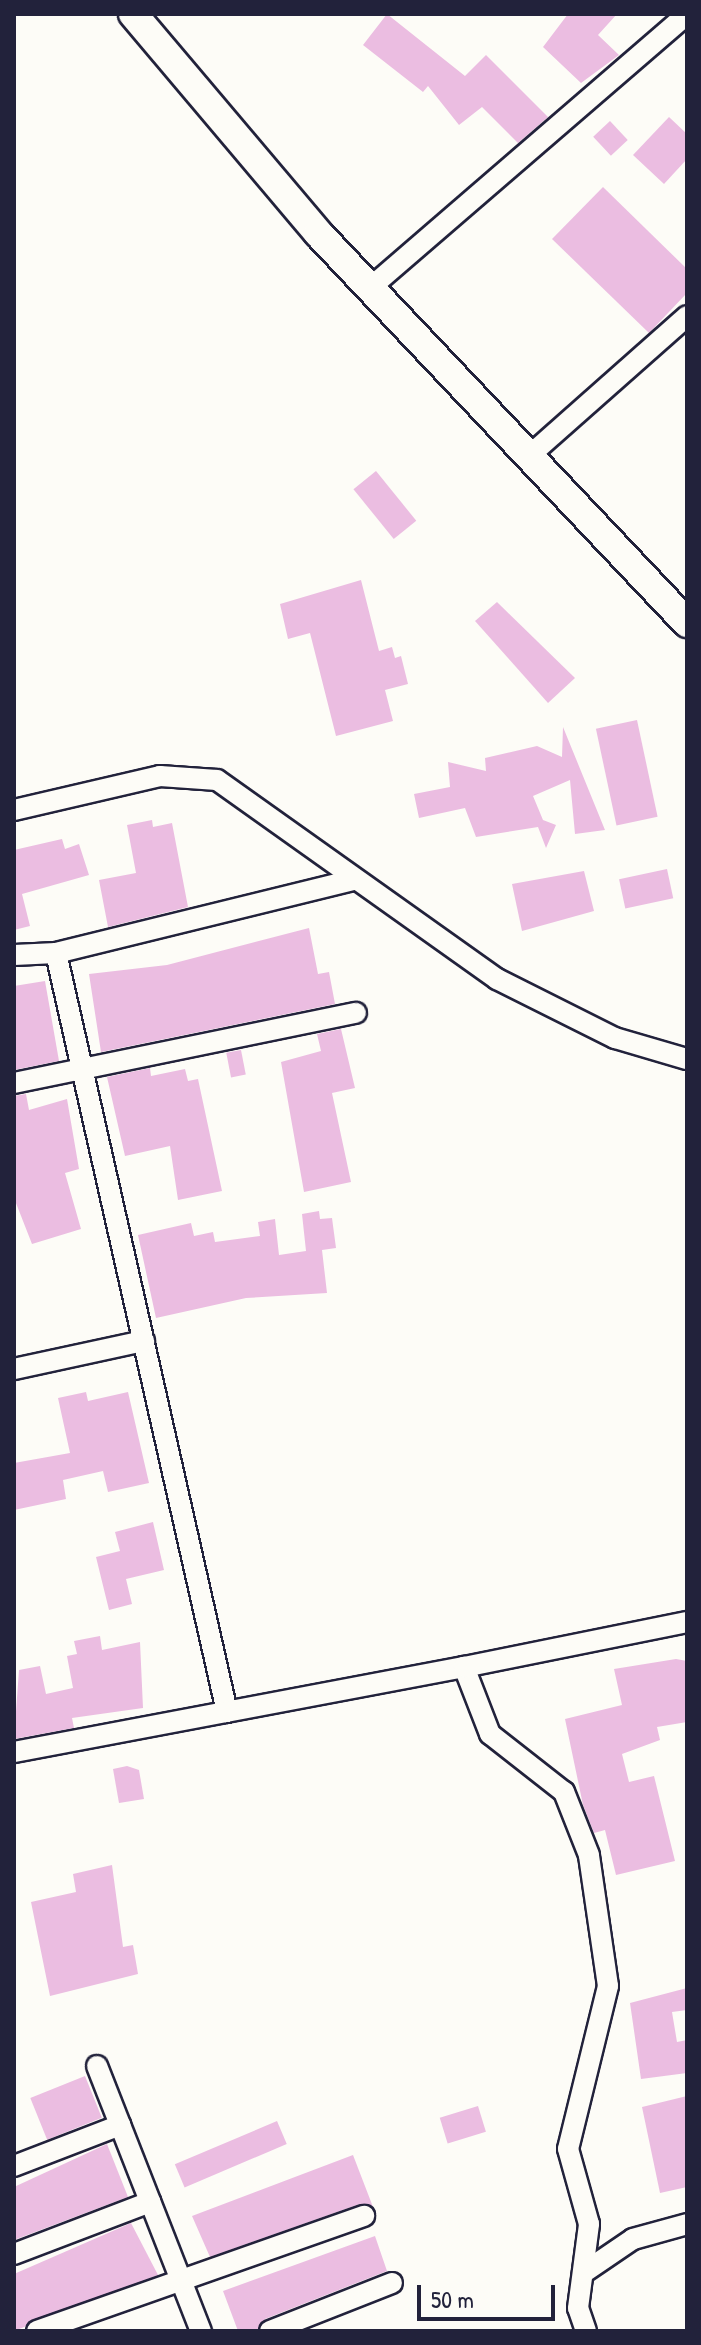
<!DOCTYPE html>
<style>
body{margin:0}
#map{position:relative;width:701px;height:2345px;overflow:hidden;background:#fdfcf7;font-family:"Patrick Hand",sans-serif}
div>[style]{position:absolute}
[style*='--x']{left:calc(var(--x)*1px);top:calc(var(--y)*1px);width:calc(var(--w)*1px);rotate:calc(var(--a)*1deg)}
.building>*{inset:0;background:#ebbde1;transform-origin:0 0}
.roads{filter:drop-shadow(2px 0 #22223b) drop-shadow(-2px 0 #22223b) drop-shadow(0 2px #22223b) drop-shadow(0 -2px #22223b)}
.minor>*{height:20px;margin:-10px;padding:0 10px;transform-origin:10px;border-radius:10px;background:#fdfcf7}
.secondary>*{height:28px;margin:-14px;padding:0 14px;transform-origin:14px;border-radius:14px;background:#fdfcf7}
span{translate:-50% -50%;white-space:nowrap;text-align:center;line-height:1.15;-webkit-text-stroke:6px #fdfcf7;paint-order:stroke}
.frame{position:absolute;inset:0;border:16px solid #22223b;pointer-events:none}
.scale{position:absolute;left:417px;top:2285px;width:138px;height:36px;box-sizing:border-box;border:4px solid #22223b;border-top:0;padding-left:10px;font-size:24px;line-height:28px;white-space:nowrap;color:#22223b;-webkit-text-stroke:6px #fdfcf7;paint-order:stroke}
</style>
<div id="map">
<div class="building">
<i style="clip-path:polygon(387px 14px,465px 76px,486px 55px,548px 117px,518px 143px,482px 107px,459px 125px,428px 86px,423px 92px,363px 45px)"></i>
<i style="clip-path:polygon(568px 14px,617px 14px,598px 35px,619px 55px,581px 83px,543px 47px)"></i>
<i style="clip-path:polygon(669px 117px,687px 134px,687px 159px,664px 184px,633px 155px)"></i>
<i style="left:610px;top:121px;width:26px;height:23px;rotate:47deg"></i>
<i style="clip-path:polygon(603px 187px,687px 269px,687px 293px,649px 333px,552px 239px)"></i>
<i style="left:376px;top:471px;width:64px;height:29px;rotate:51deg"></i>
<i style="clip-path:polygon(361px 580px,379px 651px,392px 647px,395px 658px,401px 656px,408px 684px,385px 690px,393px 721px,336px 736px,310px 633px,288px 639px,280px 604px)"></i>
<i style="clip-path:polygon(497px 602px,575px 678px,548px 703px,475px 621px)"></i>
<i style="left:637px;top:720px;width:99px;height:42px;rotate:78deg"></i>
<i style="clip-path:polygon(563px 727px,605px 830px,575px 834px,570px 780px,533px 796px,543px 820px,556px 825px,546px 848px,538px 827px,476px 837px,465px 808px,419px 818px,414px 794px,450px 787px,448px 762px,486px 771px,485px 758px,537px 746px,562px 757px)"></i>
<i style="clip-path:polygon(152px 820px,153px 827px,172px 823px,188px 907px,108px 927px,99px 880px,136px 873px,127px 825px)"></i>
<i style="clip-path:polygon(62px 839px,65px 849px,79px 844px,89px 875px,22px 894px,30px 926px,14px 930px,14px 850px)"></i>
<i style="left:667px;top:869px;width:30px;height:49px;rotate:78deg"></i>
<i style="clip-path:polygon(584px 871px,594px 911px,522px 931px,512px 884px)"></i>
<i style="clip-path:polygon(309px 928px,318px 974px,329px 972px,335px 1004px,101px 1052px,89px 974px,167px 965px)"></i>
<i style="clip-path:polygon(45px 981px,59px 1061px,14px 1070px,14px 986px)"></i>
<i style="clip-path:polygon(341px 1029px,355px 1088px,332px 1093px,351px 1182px,304px 1192px,281px 1062px,321px 1051px,317px 1034px)"></i>
<i style="left:241px;top:1050px;width:25px;height:15px;rotate:79deg"></i>
<i style="clip-path:polygon(150px 1068px,151px 1076px,185px 1069px,188px 1081px,198px 1079px,222px 1191px,178px 1200px,170px 1146px,125px 1156px,107px 1077px)"></i>
<i style="clip-path:polygon(26px 1094px,29px 1110px,67px 1099px,79px 1169px,65px 1173px,81px 1229px,32px 1244px,14px 1198px,14px 1096px)"></i>
<i style="clip-path:polygon(319px 1211px,320px 1219px,332px 1218px,336px 1248px,322px 1250px,327px 1293px,246px 1298px,156px 1318px,138px 1235px,191px 1223px,194px 1236px,213px 1232px,215px 1242px,260px 1236px,258px 1222px,275px 1219px,279px 1255px,306px 1251px,302px 1214px)"></i>
<i style="clip-path:polygon(86px 1392px,88px 1401px,128px 1392px,149px 1483px,108px 1492px,103px 1471px,63px 1480px,66px 1499px,14px 1510px,14px 1463px,70px 1453px,58px 1398px)"></i>
<i style="clip-path:polygon(153px 1522px,164px 1570px,126px 1579px,132px 1604px,109px 1610px,96px 1557px,120px 1551px,115px 1532px)"></i>
<i style="clip-path:polygon(100px 1636px,102px 1650px,140px 1642px,143px 1708px,72px 1718px,74px 1728px,14px 1739px,19px 1670px,40px 1666px,46px 1694px,73px 1688px,67px 1656px,77px 1654px,74px 1641px)"></i>
<i style="clip-path:polygon(676px 1659px,687px 1661px,687px 1722px,657px 1727px,660px 1740px,622px 1754px,629px 1782px,654px 1776px,675px 1861px,616px 1875px,605px 1830px,594px 1833px,583px 1805px,565px 1719px,622px 1705px,614px 1669px)"></i>
<i style="clip-path:polygon(127px 1766px,139px 1770px,144px 1799px,119px 1803px,113px 1769px)"></i>
<i style="clip-path:polygon(112px 1865px,123px 1947px,133px 1945px,138px 1974px,50px 1996px,31px 1902px,76px 1892px,73px 1874px)"></i>
<i style="clip-path:polygon(687px 1988px,687px 2010px,672px 2012px,677px 2042px,687px 2040px,687px 2073px,641px 2079px,630px 2003px)"></i>
<i style="left:85px;top:2076px;width:45px;height:59px;rotate:68deg"></i>
<i style="clip-path:polygon(687px 2096px,687px 2187px,660px 2193px,642px 2107px)"></i>
<i style="left:478px;top:2106px;width:27px;height:40px;rotate:73deg"></i>
<i style="left:277px;top:2121px;width:25px;height:111px;rotate:67deg"></i>
<i style="clip-path:polygon(107px 2144px,128px 2197px,14px 2240px,14px 2187px)"></i>
<i style="clip-path:polygon(353px 2155px,373px 2207px,360px 2204px,210px 2257px,192px 2216px)"></i>
<i style="clip-path:polygon(131px 2223px,158px 2275px,14px 2331px,14px 2274px)"></i>
<i style="clip-path:polygon(375px 2236px,387px 2271px,265px 2319px,257px 2331px,238px 2331px,223px 2291px)"></i>
</div>
<div class="roads">
<div class="minor">
<i style="--x:370;--y:288;--w:419;--a:-40.8"></i>
<i style="--x:529;--y:456;--w:211;--a:-41.5"></i>
<i style="--x:14;--y:810;--w:150;--a:-13.1"></i>
<i style="--x:160;--y:776;--w:57;--a:4"></i>
<i style="--x:217;--y:780;--w:344;--a:35.4"></i>
<i style="--x:497;--y:979;--w:132;--a:26.6"></i>
<i style="--x:615;--y:1038;--w:75;--a:16.3"></i>
<i style="--x:56;--y:953;--w:778;--a:77.3"></i>
<i style="--x:14;--y:955;--w:42;--a:-2.7"></i>
<i style="--x:56;--y:953;--w:306;--a:-13.8"></i>
<i style="--x:14;--y:1083;--w:349;--a:-11.6"></i>
<i style="--x:14;--y:1369;--w:133;--a:-12.2"></i>
<i style="--x:14;--y:1752;--w:458;--a:-10.7"></i>
<i style="--x:97;--y:2066;--w:285;--a:68.6"></i>
<i style="--x:14;--y:2166;--w:114;--a:-21.1"></i>
<i style="--x:14;--y:2254;--w:146;--a:-20.9"></i>
<i style="--x:583;--y:2273;--w:60;--a:-34.2"></i>
<i style="--x:633;--y:2239;--w:56;--a:-15.5"></i>
<i style="--x:37;--y:2331;--w:347;--a:-19.4"></i>
<i style="--x:270;--y:2331;--w:131;--a:-21.5"></i>
<i style="--x:586;--y:2331;--w:24;--a:-109"></i>
<i style="--x:578;--y:2308;--w:85;--a:-82.5"></i>
<i style="--x:589;--y:2224;--w:78;--a:-105.6"></i>
<i style="--x:568;--y:2149;--w:168;--a:-76.2"></i>
<i style="--x:608;--y:1986;--w:132;--a:-98.3"></i>
<i style="--x:589;--y:1855;--w:68;--a:-111.6"></i>
<i style="--x:564;--y:1792;--w:94;--a:-141.9"></i>
<i style="--x:490;--y:1734;--w:72;--a:-111.2"></i>
<i style="--x:464;--y:1667;--w:227;--a:-11.4"></i>
</div>
<div class="secondary">
<i style="--x:133;--y:14;--w:287;--a:49.8"></i>
<i style="--x:318;--y:233;--w:537;--a:46.58"></i>
</div>
</div>
<div class="frame"></div>
<div class="scale">50 m</div>
</div>
